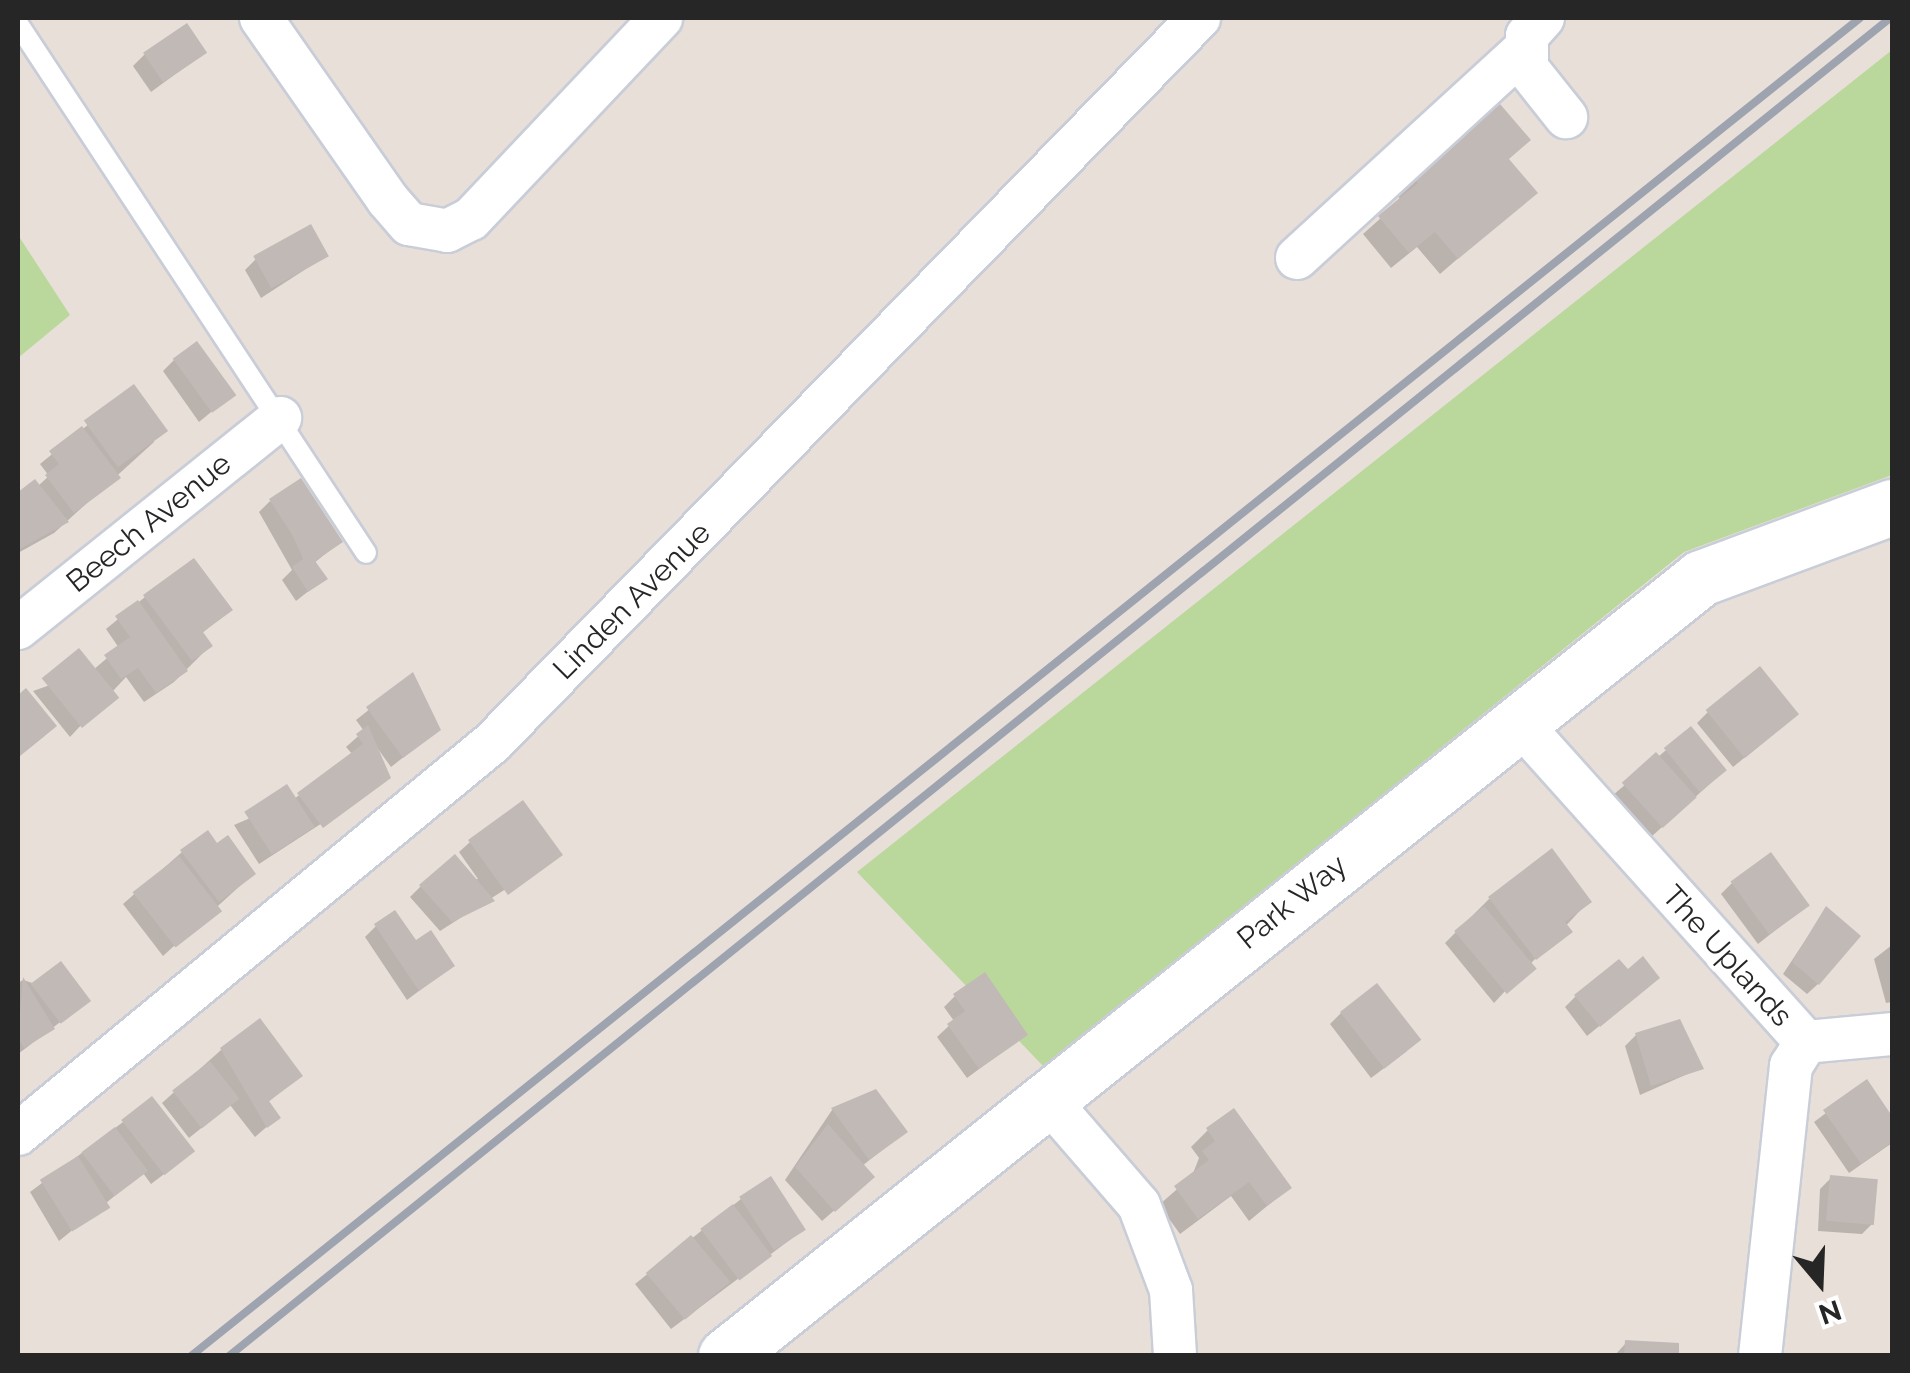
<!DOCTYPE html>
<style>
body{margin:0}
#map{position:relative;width:1910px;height:1373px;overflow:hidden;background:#e8dfd9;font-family:Raleway,sans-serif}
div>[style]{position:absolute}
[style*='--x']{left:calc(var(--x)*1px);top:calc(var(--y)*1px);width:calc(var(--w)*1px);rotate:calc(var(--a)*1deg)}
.green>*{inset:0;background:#bad89b}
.shadow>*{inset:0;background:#0003}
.building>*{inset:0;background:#c0b9b6;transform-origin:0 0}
.roads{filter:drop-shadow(2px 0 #c8cdd7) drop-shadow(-2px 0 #c8cdd7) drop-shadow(0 2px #c8cdd7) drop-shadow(0 -2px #c8cdd7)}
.lane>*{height:20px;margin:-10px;padding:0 10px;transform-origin:10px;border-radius:10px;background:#fff}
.street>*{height:42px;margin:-21px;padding:0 21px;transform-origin:21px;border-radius:21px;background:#fff}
.secondary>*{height:55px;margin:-27.5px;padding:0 27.5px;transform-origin:27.5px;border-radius:27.5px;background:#fff}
.rail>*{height:8px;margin:-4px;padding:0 4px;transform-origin:4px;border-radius:4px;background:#9da3af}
span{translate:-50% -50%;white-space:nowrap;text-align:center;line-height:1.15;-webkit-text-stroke:8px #fff;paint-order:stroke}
.street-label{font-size:30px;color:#262626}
.frame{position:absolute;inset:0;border:20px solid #262626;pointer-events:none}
.north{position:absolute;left:1770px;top:1233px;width:100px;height:100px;-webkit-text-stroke:8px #fff;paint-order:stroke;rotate:161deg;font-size:28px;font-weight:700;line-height:40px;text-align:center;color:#262626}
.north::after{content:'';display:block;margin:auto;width:35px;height:45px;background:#262626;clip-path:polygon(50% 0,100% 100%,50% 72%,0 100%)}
</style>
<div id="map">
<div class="green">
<i style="clip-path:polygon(1892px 50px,1892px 475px,1684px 552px,1044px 1067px,857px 872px)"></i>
<i style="clip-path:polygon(18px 235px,70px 315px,18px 358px)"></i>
</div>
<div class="shadow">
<i style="clip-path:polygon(204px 53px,151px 92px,133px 66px,144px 55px)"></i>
<i style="clip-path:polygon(1507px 160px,1534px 193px,1440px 274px,1417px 247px,1391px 268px,1363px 234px,1401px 200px,1392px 189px,1408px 172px)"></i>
<i style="clip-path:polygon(326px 256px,261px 298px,245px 270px,256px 259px)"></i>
<i style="clip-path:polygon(174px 360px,233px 394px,199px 422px,163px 371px)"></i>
<i style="clip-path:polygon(133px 388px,154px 442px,54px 533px,18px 553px,18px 492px,38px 486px,49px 476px,40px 464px)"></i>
<i style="clip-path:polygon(270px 501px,340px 542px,314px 563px,324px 579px,296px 601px,282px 580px,292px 570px,259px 512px)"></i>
<i style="clip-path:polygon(145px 597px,230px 610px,201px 634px,210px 646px,174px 682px,144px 702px,126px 677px,70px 737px,33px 691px,93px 670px,119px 648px,106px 629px)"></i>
<i style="clip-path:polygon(413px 675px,438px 730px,391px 767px,378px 749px,376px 788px,259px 864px,234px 825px,294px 799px,353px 755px,346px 747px,364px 731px,356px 720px)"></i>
<i style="clip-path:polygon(26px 692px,43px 737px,18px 757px,18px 698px)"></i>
<i style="clip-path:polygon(1708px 712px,1785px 725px,1733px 767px,1697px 723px)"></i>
<i style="clip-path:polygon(1691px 729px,1713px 781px,1651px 837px,1613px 795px)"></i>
<i style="clip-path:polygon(470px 842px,559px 855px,440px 931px,410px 897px,421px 886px,478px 879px,459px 852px)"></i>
<i style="clip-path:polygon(182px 852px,242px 884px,163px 956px,123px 904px)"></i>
<i style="clip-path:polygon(1732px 883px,1807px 905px,1758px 944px,1721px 894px)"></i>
<i style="clip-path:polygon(1489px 899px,1589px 901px,1494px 1003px,1445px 943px)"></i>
<i style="clip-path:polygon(1826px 909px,1818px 984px,1807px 994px,1783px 974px)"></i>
<i style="clip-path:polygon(376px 926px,452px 966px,407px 1000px,365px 937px)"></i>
<i style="clip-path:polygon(1892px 945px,1892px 1002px,1886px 1003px,1874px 959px)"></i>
<i style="clip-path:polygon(23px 980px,88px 1001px,18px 1054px,18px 983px)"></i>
<i style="clip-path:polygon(1646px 988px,1587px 1036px,1565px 1007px,1576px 996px)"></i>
<i style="clip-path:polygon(955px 996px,1025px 1035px,967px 1078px,937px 1037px,954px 1021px,944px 1007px)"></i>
<i style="clip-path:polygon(1341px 1013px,1407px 1051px,1371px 1078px,1330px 1024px)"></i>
<i style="clip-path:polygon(1636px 1035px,1701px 1068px,1640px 1095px,1625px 1046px)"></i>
<i style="clip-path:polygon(221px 1050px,300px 1076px,267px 1103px,278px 1117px,255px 1137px,230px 1105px,189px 1138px,162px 1103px)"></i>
<i style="clip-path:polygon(1866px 1083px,1892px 1120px,1892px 1143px,1849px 1173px,1814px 1122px)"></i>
<i style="clip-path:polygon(875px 1092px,905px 1132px,862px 1166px,860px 1188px,822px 1221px,785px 1180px,832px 1110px)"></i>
<i style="clip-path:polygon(123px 1122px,180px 1162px,151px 1184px,143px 1173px,59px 1241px,30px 1192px)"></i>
<i style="clip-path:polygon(1208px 1130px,1289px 1188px,1249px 1221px,1231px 1196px,1180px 1234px,1159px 1205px,1192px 1176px,1199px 1158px,1191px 1147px)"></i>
<i style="clip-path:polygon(1831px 1178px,1873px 1223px,1862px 1234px,1818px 1231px,1820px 1189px)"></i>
<i style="clip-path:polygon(741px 1199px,803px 1230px,671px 1329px,635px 1284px)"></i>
<i style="clip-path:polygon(1626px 1343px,1674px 1356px,1614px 1356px)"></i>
</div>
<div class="building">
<i style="left:187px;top:23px;width:36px;height:53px;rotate:56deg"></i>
<i style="clip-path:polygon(1500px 104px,1531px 140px,1509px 159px,1538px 193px,1458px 259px,1435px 232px,1409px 253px,1378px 216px,1418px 183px,1407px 170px)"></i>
<i style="left:311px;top:224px;width:37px;height:66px;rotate:61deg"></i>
<i style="left:197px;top:341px;width:67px;height:30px;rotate:54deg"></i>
<i style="left:134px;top:384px;width:58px;height:62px;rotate:54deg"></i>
<i style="clip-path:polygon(82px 426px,121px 478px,74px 513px,45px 475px,59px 464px,49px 451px)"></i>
<i style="clip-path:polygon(301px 478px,343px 542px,315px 561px,328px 579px,308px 592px,292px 567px,303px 559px,293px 536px,269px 499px)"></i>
<i style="clip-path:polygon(35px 479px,69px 522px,18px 550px,18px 492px)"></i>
<i style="clip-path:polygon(194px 558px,233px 610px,203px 632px,213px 646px,192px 661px,143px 595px)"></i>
<i style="clip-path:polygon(138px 600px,188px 671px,156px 693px,138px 668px,121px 679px,104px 655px,130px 637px,115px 616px)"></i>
<i style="left:79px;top:648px;width:64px;height:48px;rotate:51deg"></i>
<i style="left:1760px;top:666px;width:62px;height:70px;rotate:51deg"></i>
<i style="clip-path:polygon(413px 672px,441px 730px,403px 758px,366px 707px)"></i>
<i style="clip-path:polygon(26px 688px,57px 726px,20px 756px,18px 695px)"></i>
<i style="clip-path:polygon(368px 725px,391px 778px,323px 828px,297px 793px,363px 744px,356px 734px)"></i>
<i style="left:1691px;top:726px;width:57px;height:35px;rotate:51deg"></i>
<i style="left:1656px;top:752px;width:61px;height:46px;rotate:48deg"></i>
<i style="left:287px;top:784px;width:51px;height:51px;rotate:57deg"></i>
<i style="left:523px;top:800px;width:68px;height:68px;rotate:54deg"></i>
<i style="clip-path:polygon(208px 830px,217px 843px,228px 835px,256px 874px,219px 902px,180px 850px)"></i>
<i style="clip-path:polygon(1552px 848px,1592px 902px,1565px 922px,1573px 932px,1536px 960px,1488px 897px)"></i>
<i style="left:1771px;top:852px;width:66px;height:50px;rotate:54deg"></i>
<i style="clip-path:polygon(455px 854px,495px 901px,452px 922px,419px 885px)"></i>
<i style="left:179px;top:856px;width:70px;height:59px;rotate:52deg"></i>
<i style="left:1484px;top:906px;width:82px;height:39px;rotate:50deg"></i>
<i style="clip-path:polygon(1826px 906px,1861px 936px,1819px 985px,1792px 962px)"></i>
<i style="clip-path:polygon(395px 910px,416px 940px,431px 930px,455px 966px,419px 991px,374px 924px)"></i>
<i style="clip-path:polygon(1643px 956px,1660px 978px,1600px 1027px,1574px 995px,1619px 959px,1628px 969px)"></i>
<i style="left:61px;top:961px;width:50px;height:38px;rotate:53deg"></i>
<i style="clip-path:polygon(985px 972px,1028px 1035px,979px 1069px,947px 1024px,965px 1011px,953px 994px)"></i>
<i style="clip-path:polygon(23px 977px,55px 1029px,24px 1048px,18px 1038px)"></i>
<i style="left:1377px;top:983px;width:72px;height:47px;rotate:52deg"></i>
<i style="clip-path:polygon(260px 1018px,303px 1076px,269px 1101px,281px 1118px,267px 1128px,220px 1048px)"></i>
<i style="clip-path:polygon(1680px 1019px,1704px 1069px,1651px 1086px,1635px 1033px)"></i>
<i style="left:210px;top:1061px;width:48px;height:48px;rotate:52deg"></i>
<i style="clip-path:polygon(1867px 1079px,1892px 1116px,1892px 1142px,1861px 1164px,1823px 1110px)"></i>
<i style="clip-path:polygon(876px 1089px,908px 1132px,869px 1160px,831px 1108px)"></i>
<i style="left:152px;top:1096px;width:70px;height:39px;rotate:52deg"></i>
<i style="clip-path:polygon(1234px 1108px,1292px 1188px,1267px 1206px,1249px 1182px,1198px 1219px,1174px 1186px,1209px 1160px,1202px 1151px,1215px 1141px,1206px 1128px)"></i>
<i style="clip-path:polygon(828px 1124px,875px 1177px,835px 1212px,795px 1167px)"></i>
<i style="left:115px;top:1127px;width:55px;height:42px;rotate:53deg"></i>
<i style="left:78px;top:1156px;width:61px;height:45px;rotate:58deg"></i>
<i style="left:1830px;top:1175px;width:48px;height:46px;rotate:5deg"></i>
<i style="left:771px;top:1176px;width:64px;height:38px;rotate:57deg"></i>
<i style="left:733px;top:1204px;width:65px;height:41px;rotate:53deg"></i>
<i style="left:691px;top:1235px;width:61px;height:59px;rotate:50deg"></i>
<i style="clip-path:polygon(1625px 1340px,1679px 1343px,1679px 1356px,1624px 1356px)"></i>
</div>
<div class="roads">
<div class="lane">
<i style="--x:18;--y:24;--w:633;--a:56.66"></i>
</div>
<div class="street">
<i style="--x:261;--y:18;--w:222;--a:55.1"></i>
<i style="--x:388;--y:200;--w:32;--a:49"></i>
<i style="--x:409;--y:224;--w:39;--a:10"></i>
<i style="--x:447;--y:231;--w:27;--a:-27"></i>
<i style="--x:471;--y:219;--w:277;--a:-46.6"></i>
<i style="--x:1543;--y:18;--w:24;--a:132"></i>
<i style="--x:1527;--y:36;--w:32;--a:90"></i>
<i style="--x:1527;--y:68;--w:63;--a:51.5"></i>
<i style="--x:1297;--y:258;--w:306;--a:-42.5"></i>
<i style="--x:18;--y:628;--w:336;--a:-38.7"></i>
<i style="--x:1517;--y:720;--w:433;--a:48.1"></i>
<i style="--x:1806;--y:1042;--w:86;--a:-5.3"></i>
<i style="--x:1048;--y:1100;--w:139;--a:49.1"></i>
<i style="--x:1139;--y:1205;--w:91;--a:69.4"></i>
<i style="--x:1171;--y:1290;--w:66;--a:86.5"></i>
<i style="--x:18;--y:1134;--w:614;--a:-39.52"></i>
<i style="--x:492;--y:743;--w:1013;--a:-45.72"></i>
<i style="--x:1760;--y:1356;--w:292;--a:-83.9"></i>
<i style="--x:1791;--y:1066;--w:28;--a:-58"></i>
</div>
<div class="secondary">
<i style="--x:726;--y:1356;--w:1247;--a:-38.59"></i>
<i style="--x:1701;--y:578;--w:204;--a:-20.4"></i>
</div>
</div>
<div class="rail">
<i style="--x:191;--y:1356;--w:2139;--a:-38.72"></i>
<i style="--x:229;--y:1356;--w:2133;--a:-38.85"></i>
</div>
<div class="street-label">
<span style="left:149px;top:523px;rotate:-39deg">Beech Avenue</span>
<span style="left:632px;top:601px;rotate:-45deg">Linden Avenue</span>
<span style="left:1292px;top:902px;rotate:-39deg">Park Way</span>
<span style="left:1727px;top:956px;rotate:48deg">The Uplands</span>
</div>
<div class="frame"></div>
<div class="north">N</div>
</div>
